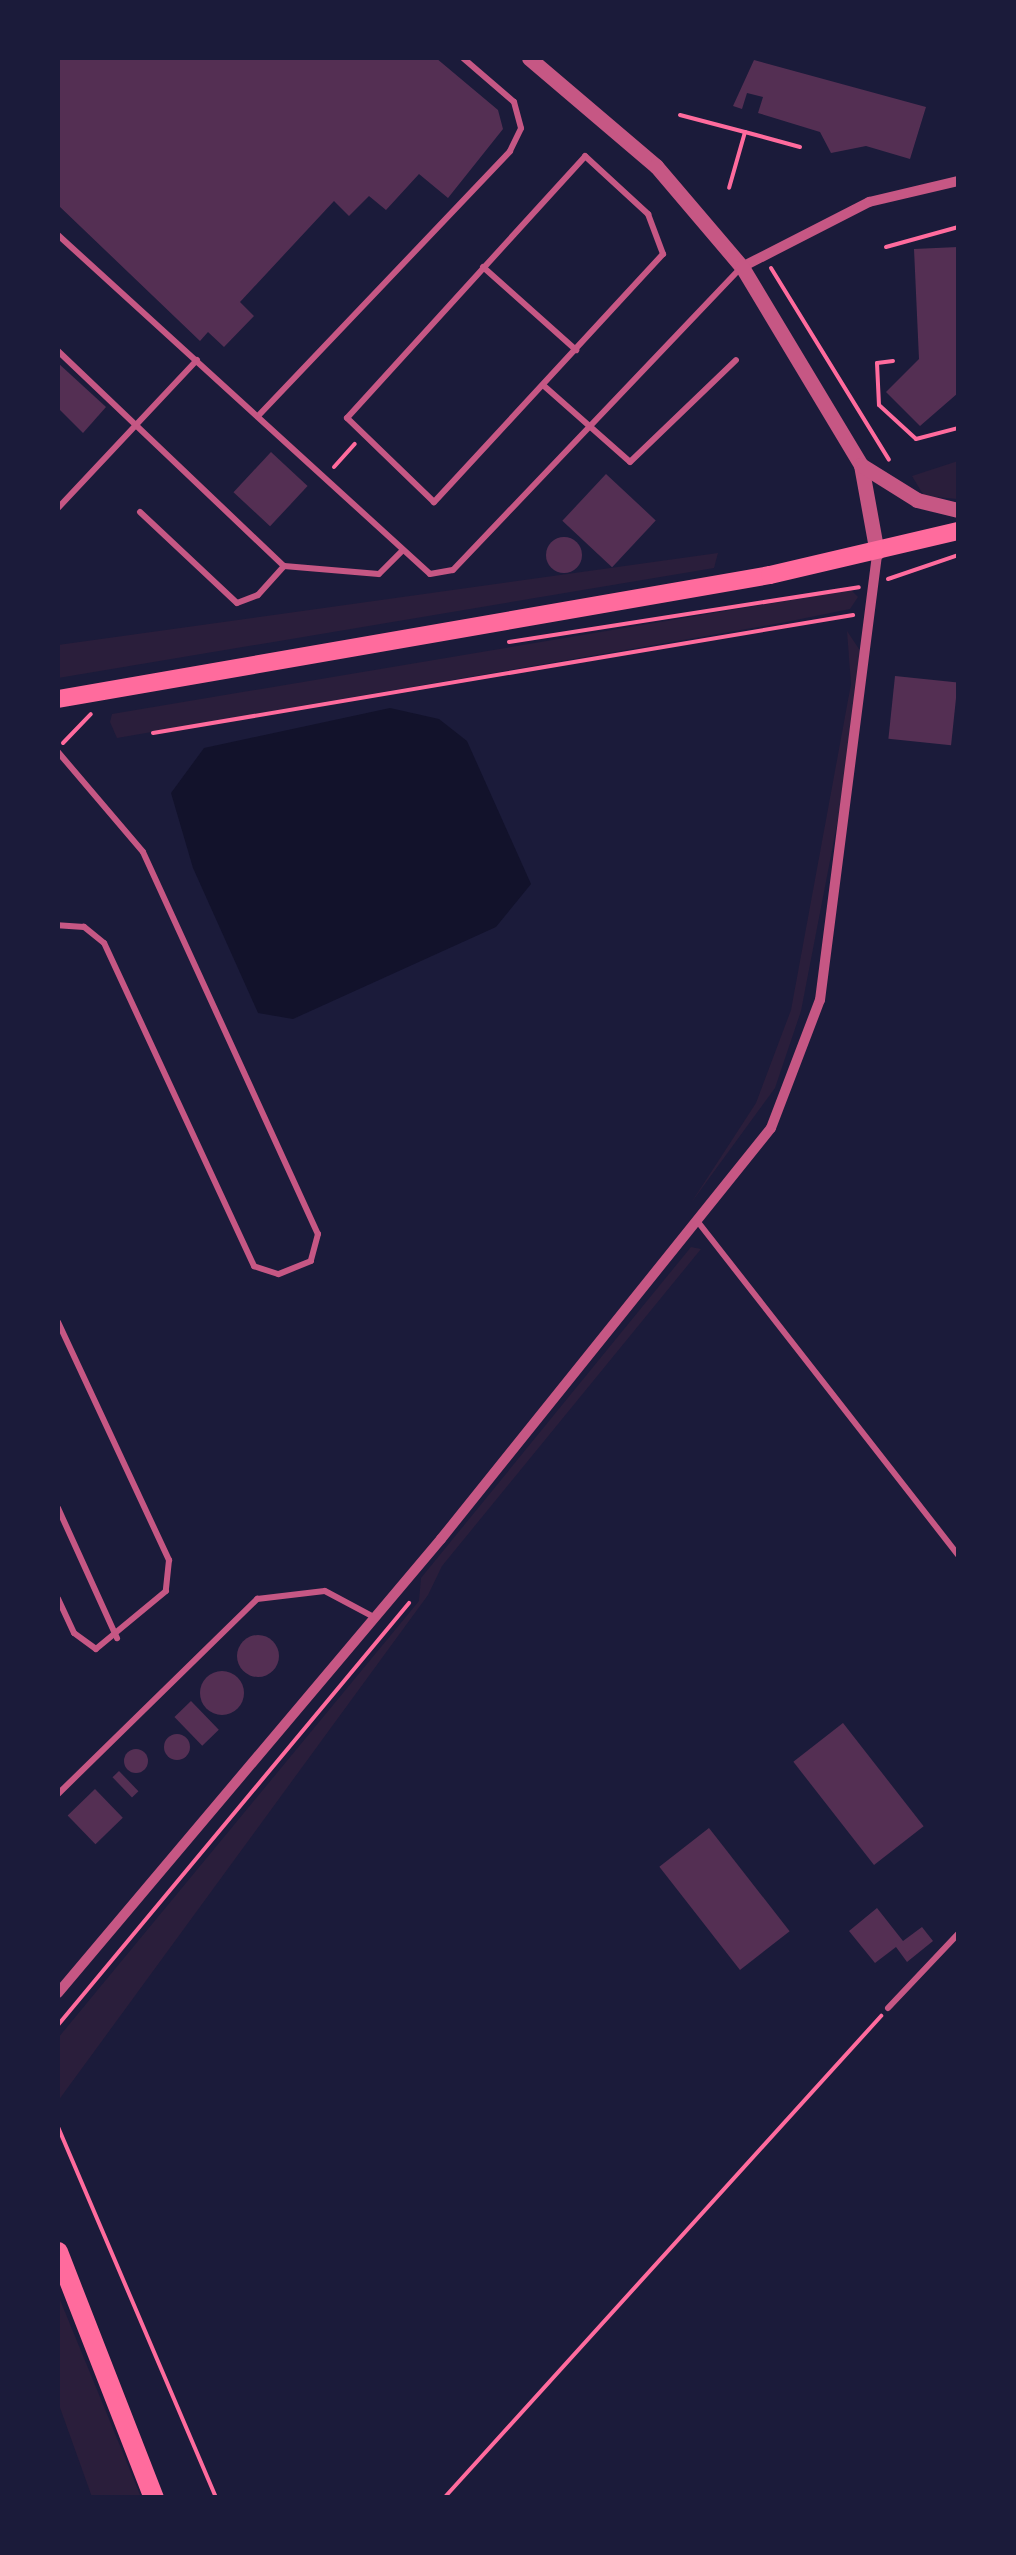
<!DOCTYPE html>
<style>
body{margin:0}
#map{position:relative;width:1016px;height:2555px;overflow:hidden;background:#1b1b3a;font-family:"Nunito Sans",sans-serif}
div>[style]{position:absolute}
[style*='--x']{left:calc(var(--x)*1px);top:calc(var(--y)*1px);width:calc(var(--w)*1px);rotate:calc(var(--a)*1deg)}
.green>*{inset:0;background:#2a1e3b}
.water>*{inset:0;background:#12122b}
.building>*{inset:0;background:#542f53;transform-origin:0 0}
.round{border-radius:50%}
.path>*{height:4px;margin:-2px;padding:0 2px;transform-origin:2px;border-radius:2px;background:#ff6b9d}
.service>*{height:6px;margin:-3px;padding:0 3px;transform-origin:3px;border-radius:3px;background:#c65784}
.minor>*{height:10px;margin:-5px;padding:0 5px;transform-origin:5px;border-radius:5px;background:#c65784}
.tertiary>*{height:15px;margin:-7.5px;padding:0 7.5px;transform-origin:7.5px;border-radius:7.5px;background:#c65784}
.secondary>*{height:18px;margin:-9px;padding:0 9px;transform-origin:9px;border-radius:9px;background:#ff6b9d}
.primary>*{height:20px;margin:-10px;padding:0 10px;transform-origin:10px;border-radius:10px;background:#ff6b9d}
span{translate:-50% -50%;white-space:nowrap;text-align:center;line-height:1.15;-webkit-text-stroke:10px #1b1b3a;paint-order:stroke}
.frame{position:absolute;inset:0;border:60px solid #1b1b3a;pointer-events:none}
</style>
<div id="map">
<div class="green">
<i style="clip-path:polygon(958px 461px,958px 499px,924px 496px,912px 476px)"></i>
<i style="clip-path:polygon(718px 553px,714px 568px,58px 678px,58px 645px)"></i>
<i style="clip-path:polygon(851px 590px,858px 597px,850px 609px,781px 623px,117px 738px,110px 722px,112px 714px)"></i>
<i style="clip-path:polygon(847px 631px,861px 652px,851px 752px,801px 1011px,775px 1088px,691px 1203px,756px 1103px,791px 1010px,851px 684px)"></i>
<i style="clip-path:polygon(691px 1247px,701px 1249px,442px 1566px,428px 1595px,58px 2101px,58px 2038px,419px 1601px,421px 1578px)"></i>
<i style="clip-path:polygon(58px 2295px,100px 2397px,141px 2497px,92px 2497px,58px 2402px)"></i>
</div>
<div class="water">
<i style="clip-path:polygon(390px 708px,439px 719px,467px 741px,531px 884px,496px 927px,293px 1019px,258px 1013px,193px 868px,171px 793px,204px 748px)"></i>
</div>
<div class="building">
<i style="clip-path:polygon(58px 58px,436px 58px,498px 110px,503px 129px,448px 198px,419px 174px,386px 210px,369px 196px,349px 216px,334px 201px,240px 302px,254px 316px,224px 347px,208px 332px,200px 341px,58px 205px)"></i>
<i style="clip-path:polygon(754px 60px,926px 107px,910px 159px,866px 146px,831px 153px,820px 132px,758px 113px,763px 97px,747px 93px,742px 109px,733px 106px)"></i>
<i style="clip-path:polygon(958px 247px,958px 393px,920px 426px,886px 392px,919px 359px,914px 249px)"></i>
<i style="clip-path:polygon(58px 363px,106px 407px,83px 433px,58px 408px)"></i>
<i style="left:271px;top:452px;width:50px;height:55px;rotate:43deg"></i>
<i style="left:606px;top:474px;width:68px;height:64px;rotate:43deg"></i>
<i class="round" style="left:546px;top:537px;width:36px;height:36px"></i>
<i style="left:895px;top:676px;width:63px;height:63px;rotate:6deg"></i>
<i class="round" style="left:237px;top:1635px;width:42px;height:42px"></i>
<i class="round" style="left:200px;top:1671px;width:44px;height:44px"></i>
<i style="left:191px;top:1701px;width:40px;height:23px;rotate:46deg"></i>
<i style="left:843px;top:1723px;width:131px;height:63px;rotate:52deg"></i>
<i class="round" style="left:164px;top:1734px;width:26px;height:26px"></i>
<i class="round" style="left:124px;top:1749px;width:24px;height:24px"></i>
<i style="left:119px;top:1771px;width:28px;height:9px;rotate:46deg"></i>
<i style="left:95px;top:1789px;width:40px;height:38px;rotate:46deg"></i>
<i style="left:709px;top:1828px;width:131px;height:63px;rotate:52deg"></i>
<i style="clip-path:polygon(877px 1908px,903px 1941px,922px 1927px,933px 1941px,907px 1962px,896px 1947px,875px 1963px,849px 1931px)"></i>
</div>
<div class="path">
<i style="--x:680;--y:115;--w:67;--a:14.7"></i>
<i style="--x:745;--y:132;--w:58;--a:105.9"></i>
<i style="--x:745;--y:132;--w:57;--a:15.3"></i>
<i style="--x:886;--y:247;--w:75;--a:-15.5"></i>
<i style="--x:771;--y:268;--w:225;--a:58.4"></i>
<i style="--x:893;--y:361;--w:16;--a:173"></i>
<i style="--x:877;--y:363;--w:42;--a:87.3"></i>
<i style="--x:879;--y:405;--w:50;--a:42.6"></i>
<i style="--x:916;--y:439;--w:43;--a:-14.7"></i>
<i style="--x:334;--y:467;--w:31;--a:-48"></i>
<i style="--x:888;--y:579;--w:74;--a:-18.9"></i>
<i style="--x:509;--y:642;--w:354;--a:-8.9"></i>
<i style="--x:153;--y:733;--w:710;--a:-9.57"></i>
<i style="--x:63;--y:743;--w:40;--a:-46"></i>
<i style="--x:58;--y:2025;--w:549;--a:-50.25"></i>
<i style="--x:58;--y:2127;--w:403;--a:66.9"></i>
<i style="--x:444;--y:2498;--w:651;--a:-47.8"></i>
</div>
<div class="service">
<i style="--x:585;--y:156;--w:86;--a:42.6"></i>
<i style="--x:648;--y:214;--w:43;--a:69.4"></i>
<i style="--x:663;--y:254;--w:338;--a:132.7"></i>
<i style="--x:434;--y:502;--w:121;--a:-136"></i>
<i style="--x:347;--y:418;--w:354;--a:-47.7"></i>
<i style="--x:58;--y:235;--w:503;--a:42.34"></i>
<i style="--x:430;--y:574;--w:23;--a:-10"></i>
<i style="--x:453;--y:570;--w:417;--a:-46.4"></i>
<i style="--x:483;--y:267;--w:125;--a:41.7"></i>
<i style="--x:58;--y:351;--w:312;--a:43.6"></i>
<i style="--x:284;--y:566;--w:95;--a:4.8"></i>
<i style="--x:379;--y:574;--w:33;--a:-45"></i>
<i style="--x:543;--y:385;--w:116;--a:41.5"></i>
<i style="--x:630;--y:462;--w:147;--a:-43.9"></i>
<i style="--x:259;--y:415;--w:364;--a:-46.4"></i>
<i style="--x:510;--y:151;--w:25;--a:-64"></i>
<i style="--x:521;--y:128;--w:27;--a:-105"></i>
<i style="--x:514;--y:102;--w:67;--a:-139.2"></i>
<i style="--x:58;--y:508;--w:203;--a:-46.8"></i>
<i style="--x:140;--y:512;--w:133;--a:43.2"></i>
<i style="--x:237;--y:603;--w:22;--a:-21"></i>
<i style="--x:258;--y:595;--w:39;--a:-48"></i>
<i style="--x:58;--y:752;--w:131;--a:49.6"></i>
<i style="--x:143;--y:852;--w:420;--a:65.4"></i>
<i style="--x:318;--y:1234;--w:28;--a:105"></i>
<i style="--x:311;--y:1261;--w:35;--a:158"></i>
<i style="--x:278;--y:1274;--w:25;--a:-162"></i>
<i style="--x:254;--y:1266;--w:356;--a:-114.9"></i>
<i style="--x:104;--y:943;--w:26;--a:-141"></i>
<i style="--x:84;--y:927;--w:26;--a:-176"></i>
<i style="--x:698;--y:1222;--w:422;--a:52"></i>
<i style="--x:58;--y:1322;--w:263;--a:65"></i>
<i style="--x:169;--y:1560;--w:31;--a:96"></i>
<i style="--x:166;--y:1591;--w:91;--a:140.4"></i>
<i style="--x:96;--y:1649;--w:27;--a:-144"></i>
<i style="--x:74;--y:1633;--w:38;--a:-115"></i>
<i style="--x:58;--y:1508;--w:143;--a:65.6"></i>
<i style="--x:58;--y:1794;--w:279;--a:-44.4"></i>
<i style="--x:257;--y:1599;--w:68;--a:-6.7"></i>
<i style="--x:325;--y:1591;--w:55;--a:28"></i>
<i style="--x:888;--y:2008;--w:102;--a:-46.6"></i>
</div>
<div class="minor">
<i style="--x:742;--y:267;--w:143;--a:-27.1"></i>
<i style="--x:869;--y:202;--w:91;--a:-13.3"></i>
<i style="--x:58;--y:1993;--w:594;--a:-49.85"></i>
<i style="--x:441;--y:1539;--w:527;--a:-51.24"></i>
<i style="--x:771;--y:1128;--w:137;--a:-69.1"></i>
<i style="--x:820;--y:1000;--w:451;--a:-82.7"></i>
</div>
<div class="tertiary">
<i style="--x:529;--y:58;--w:167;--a:40.4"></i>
<i style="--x:656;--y:166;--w:133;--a:49.6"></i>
<i style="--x:742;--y:267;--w:231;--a:59"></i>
<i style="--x:861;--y:465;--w:89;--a:79.7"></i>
<i style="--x:861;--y:465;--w:66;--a:32"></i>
<i style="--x:917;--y:500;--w:42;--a:13.7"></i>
</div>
<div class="secondary">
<i style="--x:58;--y:699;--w:723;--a:-9.88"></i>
<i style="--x:770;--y:575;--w:193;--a:-13.2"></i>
</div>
<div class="primary">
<i style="--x:58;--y:2252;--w:264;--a:68.7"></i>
</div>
<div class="frame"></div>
</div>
